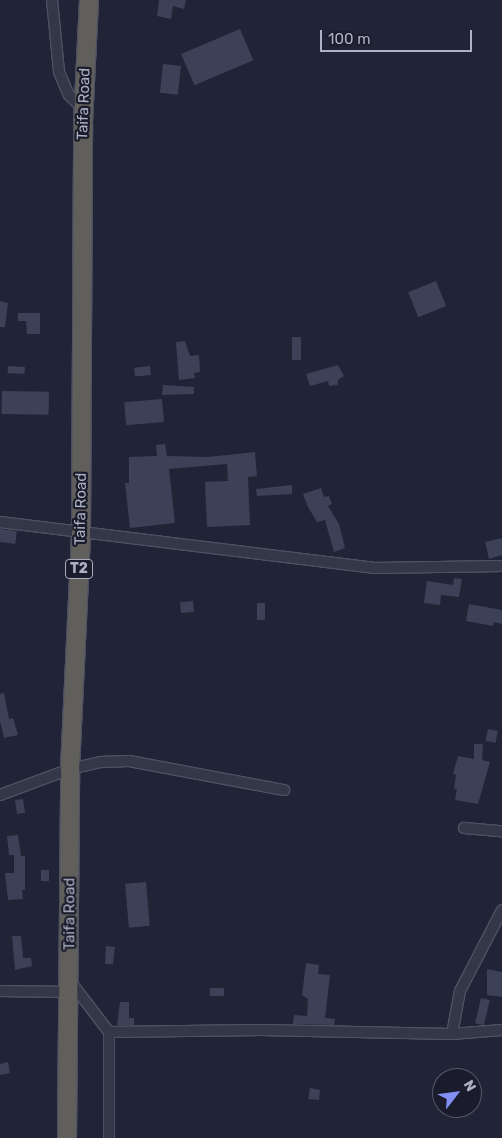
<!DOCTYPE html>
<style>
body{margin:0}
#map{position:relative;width:502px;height:1138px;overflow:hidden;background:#212436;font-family:Rubik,sans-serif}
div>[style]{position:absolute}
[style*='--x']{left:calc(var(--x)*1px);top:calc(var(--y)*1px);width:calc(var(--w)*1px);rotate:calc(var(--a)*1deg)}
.building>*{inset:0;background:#3d4157;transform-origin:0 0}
.roads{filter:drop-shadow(1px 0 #4e5162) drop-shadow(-1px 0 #4e5162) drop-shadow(0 1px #4e5162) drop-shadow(0 -1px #4e5162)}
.minor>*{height:10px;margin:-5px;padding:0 5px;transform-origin:5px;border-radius:5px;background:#343747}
.trunk>*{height:18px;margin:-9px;padding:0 9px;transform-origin:9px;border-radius:9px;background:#605f5c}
span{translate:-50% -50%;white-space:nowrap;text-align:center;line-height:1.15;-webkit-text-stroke:4.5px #1a1c2b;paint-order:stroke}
.shield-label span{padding:1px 4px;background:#1a1c2b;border:1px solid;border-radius:4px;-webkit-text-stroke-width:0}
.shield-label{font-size:14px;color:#aeb1c4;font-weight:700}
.street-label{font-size:15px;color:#aeb1c4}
.north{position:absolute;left:432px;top:1068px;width:50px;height:50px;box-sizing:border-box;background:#1a1c2b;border:1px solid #555868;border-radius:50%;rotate:60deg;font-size:14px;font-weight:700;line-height:20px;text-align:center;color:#aeb1c4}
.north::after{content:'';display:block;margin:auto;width:18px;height:22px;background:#8390f3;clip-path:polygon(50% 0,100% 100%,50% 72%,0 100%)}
.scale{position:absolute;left:320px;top:30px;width:152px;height:22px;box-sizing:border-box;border:2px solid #aeb1c4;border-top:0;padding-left:6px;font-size:15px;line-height:18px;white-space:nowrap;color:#aeb1c4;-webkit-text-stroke:4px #1a1c2b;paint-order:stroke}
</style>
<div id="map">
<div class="building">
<i style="clip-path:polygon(159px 0,186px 0,184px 9px,173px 6px,171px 19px,157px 16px)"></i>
<i style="left:240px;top:29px;width:34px;height:64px;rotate:67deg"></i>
<i style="left:163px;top:64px;width:18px;height:29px;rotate:6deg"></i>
<i style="left:436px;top:281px;width:27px;height:30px;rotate:68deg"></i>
<i style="clip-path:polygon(0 301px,8px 303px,5px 327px,0 327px)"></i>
<i style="clip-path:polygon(18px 313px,40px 313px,40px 334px,27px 334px,26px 321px,18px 321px)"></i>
<i style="left:292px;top:337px;width:9px;height:23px"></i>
<i style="clip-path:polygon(185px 341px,190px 356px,199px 355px,200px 372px,194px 373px,195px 378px,179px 380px,176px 342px)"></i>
<i style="clip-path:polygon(338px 365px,344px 376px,338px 380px,338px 385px,329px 386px,328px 381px,310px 386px,306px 374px)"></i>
<i style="left:8px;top:366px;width:17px;height:7px;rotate:3deg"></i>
<i style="left:150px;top:366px;width:9px;height:16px;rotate:84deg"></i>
<i style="clip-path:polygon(163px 385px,194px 387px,194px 394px,162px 395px)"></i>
<i style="left:2px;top:391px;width:47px;height:23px;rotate:1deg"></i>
<i style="left:162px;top:399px;width:23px;height:38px;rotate:85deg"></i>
<i style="clip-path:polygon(165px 444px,167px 456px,208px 457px,255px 452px,257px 476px,248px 477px,250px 525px,207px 527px,205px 482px,228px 481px,227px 464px,169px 469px,175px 523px,130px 528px,125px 483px,129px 483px,129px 457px,157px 456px,156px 445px)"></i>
<i style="clip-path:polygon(292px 485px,292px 494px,257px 496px,256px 489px)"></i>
<i style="clip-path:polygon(321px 488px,324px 497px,329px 496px,332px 504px,328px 506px,339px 524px,345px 548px,334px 552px,325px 520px,317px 522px,308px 507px,303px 494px)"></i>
<i style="left:0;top:529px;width:17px;height:13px;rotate:7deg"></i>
<i style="clip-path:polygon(502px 538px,502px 555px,489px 559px,485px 542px)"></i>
<i style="clip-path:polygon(454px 578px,462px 579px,459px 597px,441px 595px,440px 605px,424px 603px,427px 581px,453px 585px)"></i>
<i style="left:193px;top:601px;width:11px;height:13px;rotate:85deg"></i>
<i style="left:257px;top:603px;width:8px;height:17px"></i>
<i style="clip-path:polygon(469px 604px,502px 610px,502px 624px,494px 622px,493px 626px,466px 621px)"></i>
<i style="clip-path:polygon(4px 693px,9px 719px,13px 718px,18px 735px,4px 738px,0 721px,0 694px)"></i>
<i style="left:488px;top:729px;width:10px;height:12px;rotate:11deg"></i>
<i style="clip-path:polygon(474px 744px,483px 744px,482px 760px,490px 762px,478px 804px,455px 800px,457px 789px,454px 789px,456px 775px,453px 774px,458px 756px,474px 759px)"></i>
<i style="left:23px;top:799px;width:14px;height:8px;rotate:82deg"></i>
<i style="clip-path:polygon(18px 835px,21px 856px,25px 856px,25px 890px,22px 890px,23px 899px,8px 900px,5px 873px,14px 873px,14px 855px,9px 855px,7px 836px)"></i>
<i style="left:41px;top:870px;width:8px;height:11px"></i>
<i style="left:146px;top:882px;width:44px;height:21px;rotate:85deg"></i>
<i style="clip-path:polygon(12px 936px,21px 936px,23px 958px,31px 958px,32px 966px,15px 970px)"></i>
<i style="clip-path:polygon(106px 946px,115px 947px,113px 964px,105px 964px)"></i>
<i style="clip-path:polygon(306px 963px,319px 965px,318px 974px,330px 975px,325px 1018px,335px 1019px,334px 1025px,293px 1024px,294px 1015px,307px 1016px,308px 999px,302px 995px)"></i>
<i style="clip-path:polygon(487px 969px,502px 972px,502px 997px,487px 995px)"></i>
<i style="left:210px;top:988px;width:14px;height:8px"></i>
<i style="left:481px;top:998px;width:9px;height:26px;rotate:13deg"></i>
<i style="clip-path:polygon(120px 1002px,129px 1002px,129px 1018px,134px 1018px,134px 1025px,117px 1025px)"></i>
<i style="clip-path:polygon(8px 1062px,10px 1073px,0 1075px,0 1064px)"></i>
<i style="clip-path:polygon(310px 1088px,320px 1090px,319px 1100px,308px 1099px)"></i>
</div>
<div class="roads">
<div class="minor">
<i style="--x:52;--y:0;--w:72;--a:84.4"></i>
<i style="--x:59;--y:72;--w:25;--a:67"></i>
<i style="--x:69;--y:95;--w:20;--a:45"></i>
<i style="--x:0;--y:522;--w:376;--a:7"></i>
<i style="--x:373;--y:568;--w:129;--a:-0.9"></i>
<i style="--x:0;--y:795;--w:75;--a:-20.4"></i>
<i style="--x:70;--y:769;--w:31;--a:-13"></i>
<i style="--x:100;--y:762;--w:29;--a:-2"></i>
<i style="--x:129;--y:761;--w:158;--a:10.6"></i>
<i style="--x:464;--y:828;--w:38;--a:5"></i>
<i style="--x:70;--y:981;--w:64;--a:52.6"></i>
<i style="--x:109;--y:1032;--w:106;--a:90"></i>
<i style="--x:0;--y:991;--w:69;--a:0.8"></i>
<i style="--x:109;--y:1032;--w:152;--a:-0.8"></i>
<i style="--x:261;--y:1030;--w:191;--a:1.2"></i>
<i style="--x:452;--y:1034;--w:50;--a:-4.6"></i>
<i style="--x:452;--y:1034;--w:44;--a:-79.5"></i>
<i style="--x:460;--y:991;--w:91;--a:-62.6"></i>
</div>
<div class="trunk">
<i style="--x:67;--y:1138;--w:369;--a:-89.5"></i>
<i style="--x:70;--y:769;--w:237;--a:-87.3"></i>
<i style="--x:81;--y:532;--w:409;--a:-89.7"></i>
<i style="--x:83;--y:123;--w:123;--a:-87.2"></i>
</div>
</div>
<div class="shield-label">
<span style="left:79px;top:569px">T2</span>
</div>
<div class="street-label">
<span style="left:84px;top:104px;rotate:-88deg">Taifa Road</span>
<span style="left:81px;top:509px;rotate:-89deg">Taifa Road</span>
<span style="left:70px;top:914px;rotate:-90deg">Taifa Road</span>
</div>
<div class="north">N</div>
<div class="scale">100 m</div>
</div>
